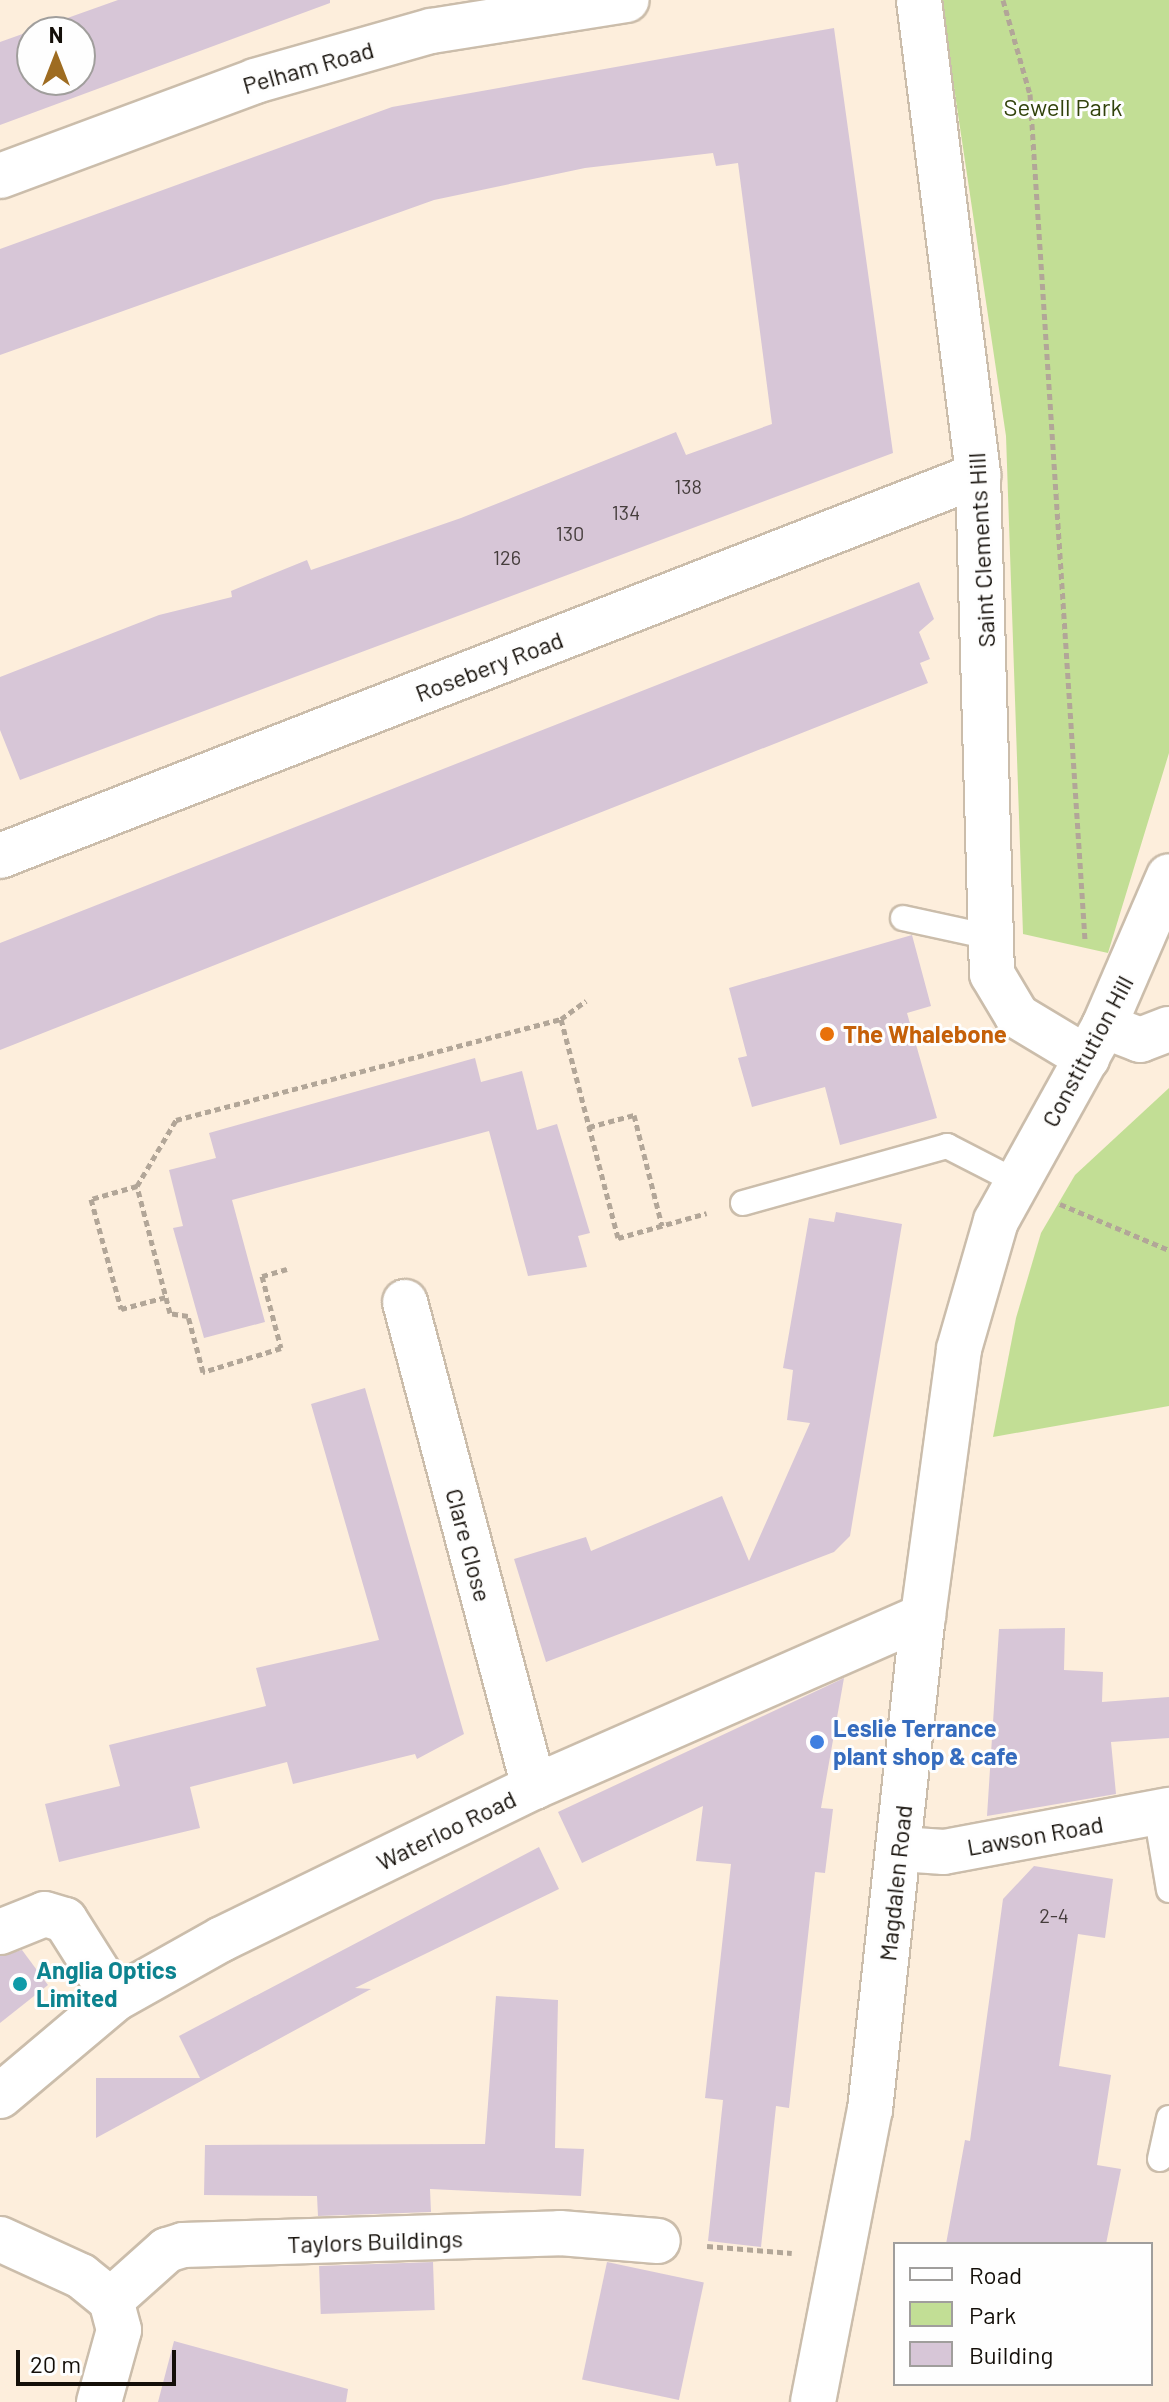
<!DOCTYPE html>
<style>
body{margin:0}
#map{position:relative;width:1169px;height:2402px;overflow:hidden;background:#fdeedc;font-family:Barlow,sans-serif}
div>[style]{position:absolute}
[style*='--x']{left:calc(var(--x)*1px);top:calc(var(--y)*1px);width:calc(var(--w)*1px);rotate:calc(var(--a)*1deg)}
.green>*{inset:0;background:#c2de95}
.building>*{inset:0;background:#d7c6d7;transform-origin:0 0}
.path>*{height:5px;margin-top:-2.5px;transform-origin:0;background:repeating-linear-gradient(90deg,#b2a698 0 6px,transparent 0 10px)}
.roads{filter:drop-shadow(2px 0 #cbbdab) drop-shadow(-2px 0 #cbbdab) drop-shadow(0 2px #cbbdab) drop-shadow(0 -2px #cbbdab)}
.lane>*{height:24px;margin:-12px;padding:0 12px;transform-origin:12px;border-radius:12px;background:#fff}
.street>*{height:44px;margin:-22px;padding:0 22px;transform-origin:22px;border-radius:22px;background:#fff}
.secondary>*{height:44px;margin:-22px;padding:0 22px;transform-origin:22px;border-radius:22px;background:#fff}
.dots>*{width:22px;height:22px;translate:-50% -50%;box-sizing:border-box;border:4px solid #fefefe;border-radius:50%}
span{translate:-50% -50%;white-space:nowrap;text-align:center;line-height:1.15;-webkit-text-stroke:6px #fefefe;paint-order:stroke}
.number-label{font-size:20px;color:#453d3c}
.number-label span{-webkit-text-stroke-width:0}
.street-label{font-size:24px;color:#140f09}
.park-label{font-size:24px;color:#31420b}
.food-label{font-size:24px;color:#c56008;font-weight:700}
.left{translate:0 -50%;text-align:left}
.shop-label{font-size:24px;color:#366cbe;font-weight:700}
.culture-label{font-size:24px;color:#0d838f;font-weight:700}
.legend{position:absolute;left:893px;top:2242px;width:260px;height:144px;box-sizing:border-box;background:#fefefe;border:2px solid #a09e9c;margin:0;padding:10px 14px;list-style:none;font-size:24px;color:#140f09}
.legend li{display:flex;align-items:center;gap:16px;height:40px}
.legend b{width:40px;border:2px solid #a09e9c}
.north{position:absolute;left:16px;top:16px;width:80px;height:80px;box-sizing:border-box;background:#fefefe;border:2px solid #a09e9c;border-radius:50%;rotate:0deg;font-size:22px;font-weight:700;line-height:32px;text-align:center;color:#140f09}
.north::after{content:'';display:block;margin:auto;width:28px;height:36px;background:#9e6c21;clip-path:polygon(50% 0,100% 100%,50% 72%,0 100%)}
.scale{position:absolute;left:16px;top:2350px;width:160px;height:36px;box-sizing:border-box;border:4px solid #140f09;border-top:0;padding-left:10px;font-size:24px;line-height:28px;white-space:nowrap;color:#140f09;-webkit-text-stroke:6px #fefefe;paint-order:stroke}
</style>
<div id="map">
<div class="green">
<i style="clip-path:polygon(941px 0,1169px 0,1169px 753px,1108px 953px,1023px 934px,1006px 436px)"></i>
<i style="clip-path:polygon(1169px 1088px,1169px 1406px,993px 1437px,1016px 1318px,1041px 1233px,1075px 1175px)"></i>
</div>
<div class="building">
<i style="clip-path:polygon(evenodd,118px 0,330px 0,330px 3px,0 125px,0 42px,118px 0,32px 32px,80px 32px,80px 80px,32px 80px,32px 32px)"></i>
<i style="clip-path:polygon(834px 28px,893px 453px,20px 780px,0 730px,0 677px,159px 615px,232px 597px,231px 591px,307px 560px,311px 570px,461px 518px,676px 432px,686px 455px,772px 424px,738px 163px,716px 166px,713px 153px,585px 168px,434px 200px,0 355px,0 249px,392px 107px)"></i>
<i style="clip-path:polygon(919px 582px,934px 619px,919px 632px,930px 659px,920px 663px,928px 683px,0 1050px,0 943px)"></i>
<i style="clip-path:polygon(912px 935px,931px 1006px,907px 1013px,937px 1118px,840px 1145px,825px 1087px,752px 1107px,738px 1058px,747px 1056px,729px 988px)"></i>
<i style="clip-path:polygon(475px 1058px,481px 1082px,522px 1071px,537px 1130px,557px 1124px,590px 1233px,578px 1236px,587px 1267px,528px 1276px,489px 1131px,232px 1200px,265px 1322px,204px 1338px,173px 1228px,183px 1226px,169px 1170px,216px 1158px,209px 1133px)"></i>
<i style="clip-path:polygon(836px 1212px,902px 1224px,850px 1536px,834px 1552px,546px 1662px,514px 1559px,586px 1537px,591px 1551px,722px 1496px,749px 1561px,810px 1423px,787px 1420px,793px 1370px,783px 1368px,809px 1218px,834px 1222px)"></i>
<i style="clip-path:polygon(365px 1388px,464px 1734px,417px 1759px,415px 1754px,293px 1784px,287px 1762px,190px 1787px,200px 1828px,59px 1862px,45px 1804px,120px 1786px,109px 1745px,266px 1706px,256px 1668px,379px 1640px,311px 1404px)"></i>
<i style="clip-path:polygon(1065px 1628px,1064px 1670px,1103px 1672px,1102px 1702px,1169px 1697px,1169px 1738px,1111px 1742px,1116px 1794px,987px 1816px,999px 1629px)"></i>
<i style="clip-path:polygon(844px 1678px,821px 1808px,833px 1809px,825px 1873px,815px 1872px,789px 2108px,776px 2106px,761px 2247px,708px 2241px,723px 2100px,705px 2098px,731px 1864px,696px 1861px,703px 1806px,582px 1863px,558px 1812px)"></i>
<i style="clip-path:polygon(539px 1847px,559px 1889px,355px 1988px,371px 1989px,96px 2138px,96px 2078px,200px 2078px,179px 2036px)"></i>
<i style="clip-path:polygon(1034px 1866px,1113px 1879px,1105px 1938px,1078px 1934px,1059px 2066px,1111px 2075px,1097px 2165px,1121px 2169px,1106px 2244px,946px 2244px,965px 2140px,970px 2141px,1003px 1899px)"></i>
<i style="clip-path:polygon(22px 1950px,48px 1985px,0 2023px,0 1956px)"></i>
<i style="clip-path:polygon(496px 1996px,558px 2000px,555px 2148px,584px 2149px,581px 2196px,430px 2189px,431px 2212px,318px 2216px,317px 2196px,204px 2195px,205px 2145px,485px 2144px)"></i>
<i style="left:433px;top:2262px;width:48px;height:114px;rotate:88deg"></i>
<i style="left:607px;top:2262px;width:99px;height:120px;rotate:12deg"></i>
<i style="clip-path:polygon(174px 2341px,348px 2389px,346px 2402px,158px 2402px)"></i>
</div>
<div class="path">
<i style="--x:1003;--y:0;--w:98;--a:74"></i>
<i style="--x:1030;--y:94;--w:849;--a:86.28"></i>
<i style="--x:561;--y:1019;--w:31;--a:-36"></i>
<i style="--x:589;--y:1127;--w:47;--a:-14.9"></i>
<i style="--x:634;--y:1115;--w:114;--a:75.8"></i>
<i style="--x:137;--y:1186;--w:48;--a:164.2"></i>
<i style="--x:91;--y:1199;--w:114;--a:74.7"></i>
<i style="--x:121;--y:1309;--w:47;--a:-14.9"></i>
<i style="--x:1060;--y:1204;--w:118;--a:22.9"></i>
<i style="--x:287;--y:1269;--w:26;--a:164"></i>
<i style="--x:262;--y:1276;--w:74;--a:75.2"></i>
<i style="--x:281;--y:1348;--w:82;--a:162.9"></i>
<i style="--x:203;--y:1372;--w:58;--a:-105"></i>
<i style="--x:188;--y:1316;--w:18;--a:-171"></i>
<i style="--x:170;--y:1313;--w:131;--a:-104.6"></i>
<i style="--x:137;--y:1186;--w:77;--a:-59.4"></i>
<i style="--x:176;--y:1120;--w:398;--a:-14.7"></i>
<i style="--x:561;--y:1019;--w:226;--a:75.4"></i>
<i style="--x:618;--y:1238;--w:92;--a:-15.7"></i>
<i style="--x:707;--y:2246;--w:85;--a:4.7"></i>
</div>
<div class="roads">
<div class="lane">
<i style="--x:903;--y:918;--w:89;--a:12.3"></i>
<i style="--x:743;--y:1203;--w:212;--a:-15.6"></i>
<i style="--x:947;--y:1146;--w:79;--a:27.2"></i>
<i style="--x:1156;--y:1813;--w:78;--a:80.4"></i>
<i style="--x:1160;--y:2159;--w:42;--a:-77.6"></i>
</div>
<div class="street">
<i style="--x:919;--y:0;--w:479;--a:82.9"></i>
<i style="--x:978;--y:475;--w:499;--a:88.4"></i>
<i style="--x:992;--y:974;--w:49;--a:59.2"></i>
<i style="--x:1017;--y:1016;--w:82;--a:31"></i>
<i style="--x:0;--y:176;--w:272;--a:-20.4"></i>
<i style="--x:255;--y:81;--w:183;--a:-15.9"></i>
<i style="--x:431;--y:31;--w:198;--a:-9"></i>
<i style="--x:0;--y:856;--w:1050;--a:-21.28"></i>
<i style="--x:405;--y:1302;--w:502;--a:75.11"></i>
<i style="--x:900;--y:1849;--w:44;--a:3.9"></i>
<i style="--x:944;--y:1852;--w:229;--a:-10.6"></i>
<i style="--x:0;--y:1932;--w:48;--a:-21.8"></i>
<i style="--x:45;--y:1914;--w:21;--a:17"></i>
<i style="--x:65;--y:1920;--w:93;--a:57.7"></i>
<i style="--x:0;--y:2239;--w:89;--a:24.6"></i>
<i style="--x:81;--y:2276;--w:38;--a:39"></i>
<i style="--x:111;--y:2300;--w:31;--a:75"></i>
<i style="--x:119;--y:2330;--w:75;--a:105.5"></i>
<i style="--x:111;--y:2300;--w:75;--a:-41.8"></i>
<i style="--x:167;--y:2250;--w:17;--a:-17"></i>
<i style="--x:183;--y:2245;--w:377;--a:-1.8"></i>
<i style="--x:560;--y:2233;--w:98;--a:4.7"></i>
</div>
<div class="secondary">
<i style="--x:1104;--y:1026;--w:39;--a:21"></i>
<i style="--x:1140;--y:1040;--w:31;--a:-21"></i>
<i style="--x:0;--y:2096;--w:150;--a:-40.1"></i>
<i style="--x:115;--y:1999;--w:123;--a:-29.3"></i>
<i style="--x:222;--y:1939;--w:347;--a:-26"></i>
<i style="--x:534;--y:1787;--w:425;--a:-23.7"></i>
<i style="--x:813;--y:2402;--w:298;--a:-79"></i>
<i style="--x:870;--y:2110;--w:497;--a:-83.9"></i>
<i style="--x:923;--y:1616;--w:269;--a:-82.3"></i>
<i style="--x:959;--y:1349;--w:133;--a:-73.9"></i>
<i style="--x:996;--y:1221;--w:223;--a:-61"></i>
<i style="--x:1104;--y:1026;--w:163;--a:-66.6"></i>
</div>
</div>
<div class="dots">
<i style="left:827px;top:1034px;background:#e8710a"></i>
<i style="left:817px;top:1742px;background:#3f7fe0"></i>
<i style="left:20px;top:1984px;background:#0f9aa8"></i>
</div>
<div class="number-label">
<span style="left:688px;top:486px">138</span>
<span style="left:626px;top:512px">134</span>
<span style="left:570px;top:533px">130</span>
<span style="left:507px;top:557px">126</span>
<span style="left:1054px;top:1915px">2-4</span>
</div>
<div class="street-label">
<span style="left:308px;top:67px;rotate:-16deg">Pelham Road</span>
<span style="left:981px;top:550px;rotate:-93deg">Saint Clements Hill</span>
<span style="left:489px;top:666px;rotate:-21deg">Rosebery Road</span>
<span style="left:1087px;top:1051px;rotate:-62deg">Constitution Hill</span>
<span style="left:469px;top:1545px;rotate:75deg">Clare Close</span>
<span style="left:446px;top:1830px;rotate:-26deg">Waterloo Road</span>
<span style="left:1035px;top:1835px;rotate:-10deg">Lawson Road</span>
<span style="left:895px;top:1883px;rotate:-84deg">Magdalen Road</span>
<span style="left:375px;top:2241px;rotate:-2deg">Taylors Buildings</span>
</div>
<div class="park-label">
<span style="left:1063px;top:107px">Sewell Park</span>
</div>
<div class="food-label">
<span class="left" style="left:843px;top:1034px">The Whalebone</span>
</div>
<div class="shop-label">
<span class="left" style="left:833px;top:1742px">Leslie Terrance<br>plant shop &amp; cafe</span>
</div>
<div class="culture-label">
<span class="left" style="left:36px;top:1984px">Anglia Optics<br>Limited</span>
</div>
<ul class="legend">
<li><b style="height:10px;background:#fff"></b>Road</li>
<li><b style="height:22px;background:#c2de95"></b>Park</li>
<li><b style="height:22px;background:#d7c6d7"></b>Building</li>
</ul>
<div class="north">N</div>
<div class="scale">20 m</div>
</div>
